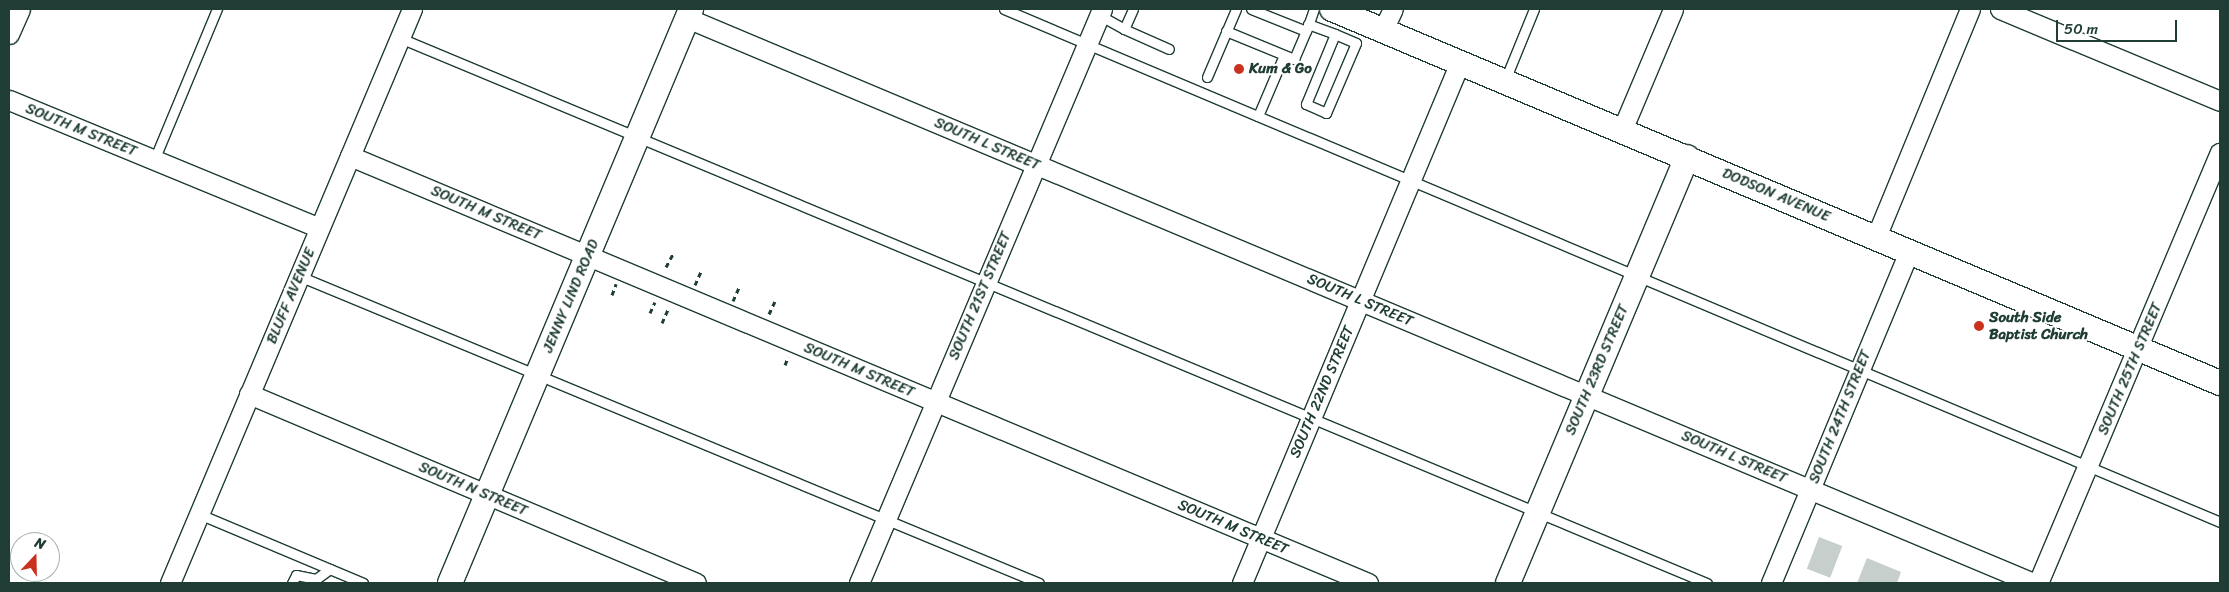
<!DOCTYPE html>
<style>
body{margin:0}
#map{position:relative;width:2229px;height:592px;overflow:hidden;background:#fff;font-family:Sriracha,sans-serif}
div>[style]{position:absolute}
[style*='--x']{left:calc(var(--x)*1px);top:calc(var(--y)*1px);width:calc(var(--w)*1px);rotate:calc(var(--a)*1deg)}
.building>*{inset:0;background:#c7cfcc;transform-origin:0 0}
.path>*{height:3px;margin-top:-1.5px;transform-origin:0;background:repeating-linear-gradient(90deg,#1f3d34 0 5px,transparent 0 9px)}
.roads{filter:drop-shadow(1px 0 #1f3d34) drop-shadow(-1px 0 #1f3d34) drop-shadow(0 1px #1f3d34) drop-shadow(0 -1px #1f3d34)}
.service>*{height:9px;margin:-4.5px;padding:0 4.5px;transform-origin:4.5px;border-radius:4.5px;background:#fff}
.minor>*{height:19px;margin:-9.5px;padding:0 9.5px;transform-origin:9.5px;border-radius:9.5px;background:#fff}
.tertiary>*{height:24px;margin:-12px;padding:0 12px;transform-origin:12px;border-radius:12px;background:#fff}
.dots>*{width:14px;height:14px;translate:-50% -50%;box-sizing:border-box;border:2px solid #fff;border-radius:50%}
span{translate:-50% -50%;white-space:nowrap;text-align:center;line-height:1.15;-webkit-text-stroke:4px #fff;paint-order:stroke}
.poi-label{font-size:15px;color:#1f3d34;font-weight:700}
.left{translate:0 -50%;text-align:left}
.street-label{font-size:15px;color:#1f3d34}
.frame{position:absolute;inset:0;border:10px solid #1f3d34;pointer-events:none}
.north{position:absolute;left:10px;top:532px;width:50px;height:50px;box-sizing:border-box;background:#fff;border:1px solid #a5b1ae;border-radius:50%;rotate:21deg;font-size:14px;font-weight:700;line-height:20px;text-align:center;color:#1f3d34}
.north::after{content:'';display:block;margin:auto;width:18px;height:22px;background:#c8321e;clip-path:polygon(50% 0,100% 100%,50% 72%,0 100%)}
.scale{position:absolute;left:2056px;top:20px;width:121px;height:22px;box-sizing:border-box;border:2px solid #1f3d34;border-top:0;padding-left:6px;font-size:15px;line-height:18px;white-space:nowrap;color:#1f3d34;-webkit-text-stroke:4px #fff;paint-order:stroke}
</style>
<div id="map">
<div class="building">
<i style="left:1819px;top:537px;width:25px;height:34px;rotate:21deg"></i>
<i style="clip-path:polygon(1867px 558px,1901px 572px,1897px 583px,1857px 583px)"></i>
</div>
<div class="path">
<i style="--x:666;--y:267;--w:15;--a:-62"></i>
<i style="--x:695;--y:285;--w:17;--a:-66"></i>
<i style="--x:612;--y:295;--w:12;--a:-70"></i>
<i style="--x:733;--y:301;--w:17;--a:-66"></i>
<i style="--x:650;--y:313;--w:12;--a:-66"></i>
<i style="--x:769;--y:314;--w:14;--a:-65"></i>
<i style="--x:662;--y:323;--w:17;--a:-66"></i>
<i style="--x:785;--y:365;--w:9;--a:-69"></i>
</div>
<div class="roads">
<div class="service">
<i style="--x:1004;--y:9;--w:1320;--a:22.87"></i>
<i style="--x:1133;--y:9;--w:22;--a:114"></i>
<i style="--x:1124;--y:29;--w:49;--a:24"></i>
<i style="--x:1099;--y:15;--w:29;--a:29"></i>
<i style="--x:1308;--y:24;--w:29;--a:20"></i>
<i style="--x:1335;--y:34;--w:76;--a:112.5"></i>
<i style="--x:1306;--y:104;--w:22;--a:24"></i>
<i style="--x:1326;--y:113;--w:76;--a:-66.8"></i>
<i style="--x:1356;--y:43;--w:23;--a:-157"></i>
<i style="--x:1307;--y:29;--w:21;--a:-71"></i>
<i style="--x:1226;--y:31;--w:74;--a:22.4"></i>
<i style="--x:1294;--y:59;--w:30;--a:-67"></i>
<i style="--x:1306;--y:31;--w:59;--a:-158.2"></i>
<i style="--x:400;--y:38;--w:1416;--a:22.64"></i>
<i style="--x:1207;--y:77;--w:74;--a:-66.9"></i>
<i style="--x:1505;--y:80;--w:77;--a:-67.8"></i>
<i style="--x:1258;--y:116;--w:66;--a:-66.9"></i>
<i style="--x:154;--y:160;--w:164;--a:-67.4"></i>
<i style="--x:299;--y:276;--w:801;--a:22.53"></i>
<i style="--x:199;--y:514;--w:178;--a:22.8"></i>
<i style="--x:292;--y:583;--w:9;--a:-63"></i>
<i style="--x:296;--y:575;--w:20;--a:11"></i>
<i style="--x:316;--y:579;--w:17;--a:-36"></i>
</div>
<div class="minor">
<i style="--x:2000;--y:9;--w:238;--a:22.7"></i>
<i style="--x:687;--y:18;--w:1460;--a:22.77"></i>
<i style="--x:1383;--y:30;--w:23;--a:-65"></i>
<i style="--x:9;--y:34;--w:27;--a:-66"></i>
<i style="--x:9;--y:100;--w:335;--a:22.4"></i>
<i style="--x:1622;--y:130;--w:131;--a:-67.1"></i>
<i style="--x:350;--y:156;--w:1104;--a:22.76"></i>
<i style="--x:1876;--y:237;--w:247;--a:-67.6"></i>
<i style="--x:249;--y:394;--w:485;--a:22.9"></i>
<i style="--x:170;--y:583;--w:623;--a:-67.14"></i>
<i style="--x:859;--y:583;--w:623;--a:-67.05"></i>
<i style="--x:1242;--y:583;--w:565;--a:-67.29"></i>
<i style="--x:1771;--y:583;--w:360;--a:-67.4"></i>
<i style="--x:2038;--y:583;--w:467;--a:-67.1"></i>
</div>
<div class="tertiary">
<i style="--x:1332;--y:9;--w:964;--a:22.84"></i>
<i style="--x:450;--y:583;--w:623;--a:-67.22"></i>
<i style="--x:1508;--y:583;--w:462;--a:-67.2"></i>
</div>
</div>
<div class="dots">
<i style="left:1239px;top:69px;background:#c8321e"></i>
<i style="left:1979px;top:326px;background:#c8321e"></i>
</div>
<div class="poi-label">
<span class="left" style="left:1249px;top:69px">Kum &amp; Go</span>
<span class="left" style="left:1989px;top:326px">South Side<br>Baptist Church</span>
</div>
<div class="street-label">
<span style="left:81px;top:130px;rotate:22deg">SOUTH M STREET</span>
<span style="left:987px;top:144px;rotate:23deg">SOUTH L STREET</span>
<span style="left:1776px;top:195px;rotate:23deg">DODSON AVENUE</span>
<span style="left:486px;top:213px;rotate:23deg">SOUTH M STREET</span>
<span style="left:291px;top:296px;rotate:-67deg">BLUFF AVENUE</span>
<span style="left:571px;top:296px;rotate:-67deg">JENNY LIND ROAD</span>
<span style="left:980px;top:296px;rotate:-67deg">SOUTH 21ST STREET</span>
<span style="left:1360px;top:300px;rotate:23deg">SOUTH L STREET</span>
<span style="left:2130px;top:369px;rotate:-67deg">SOUTH 25TH STREET</span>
<span style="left:859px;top:370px;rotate:23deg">SOUTH M STREET</span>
<span style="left:1597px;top:370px;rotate:-67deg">SOUTH 23RD STREET</span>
<span style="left:1322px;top:392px;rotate:-67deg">SOUTH 22ND STREET</span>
<span style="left:1840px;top:417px;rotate:-68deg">SOUTH 24TH STREET</span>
<span style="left:1734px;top:457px;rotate:23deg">SOUTH L STREET</span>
<span style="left:473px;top:489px;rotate:23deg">SOUTH N STREET</span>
<span style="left:1233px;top:527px;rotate:23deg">SOUTH M STREET</span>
</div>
<div class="frame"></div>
<div class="north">N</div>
<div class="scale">50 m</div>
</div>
